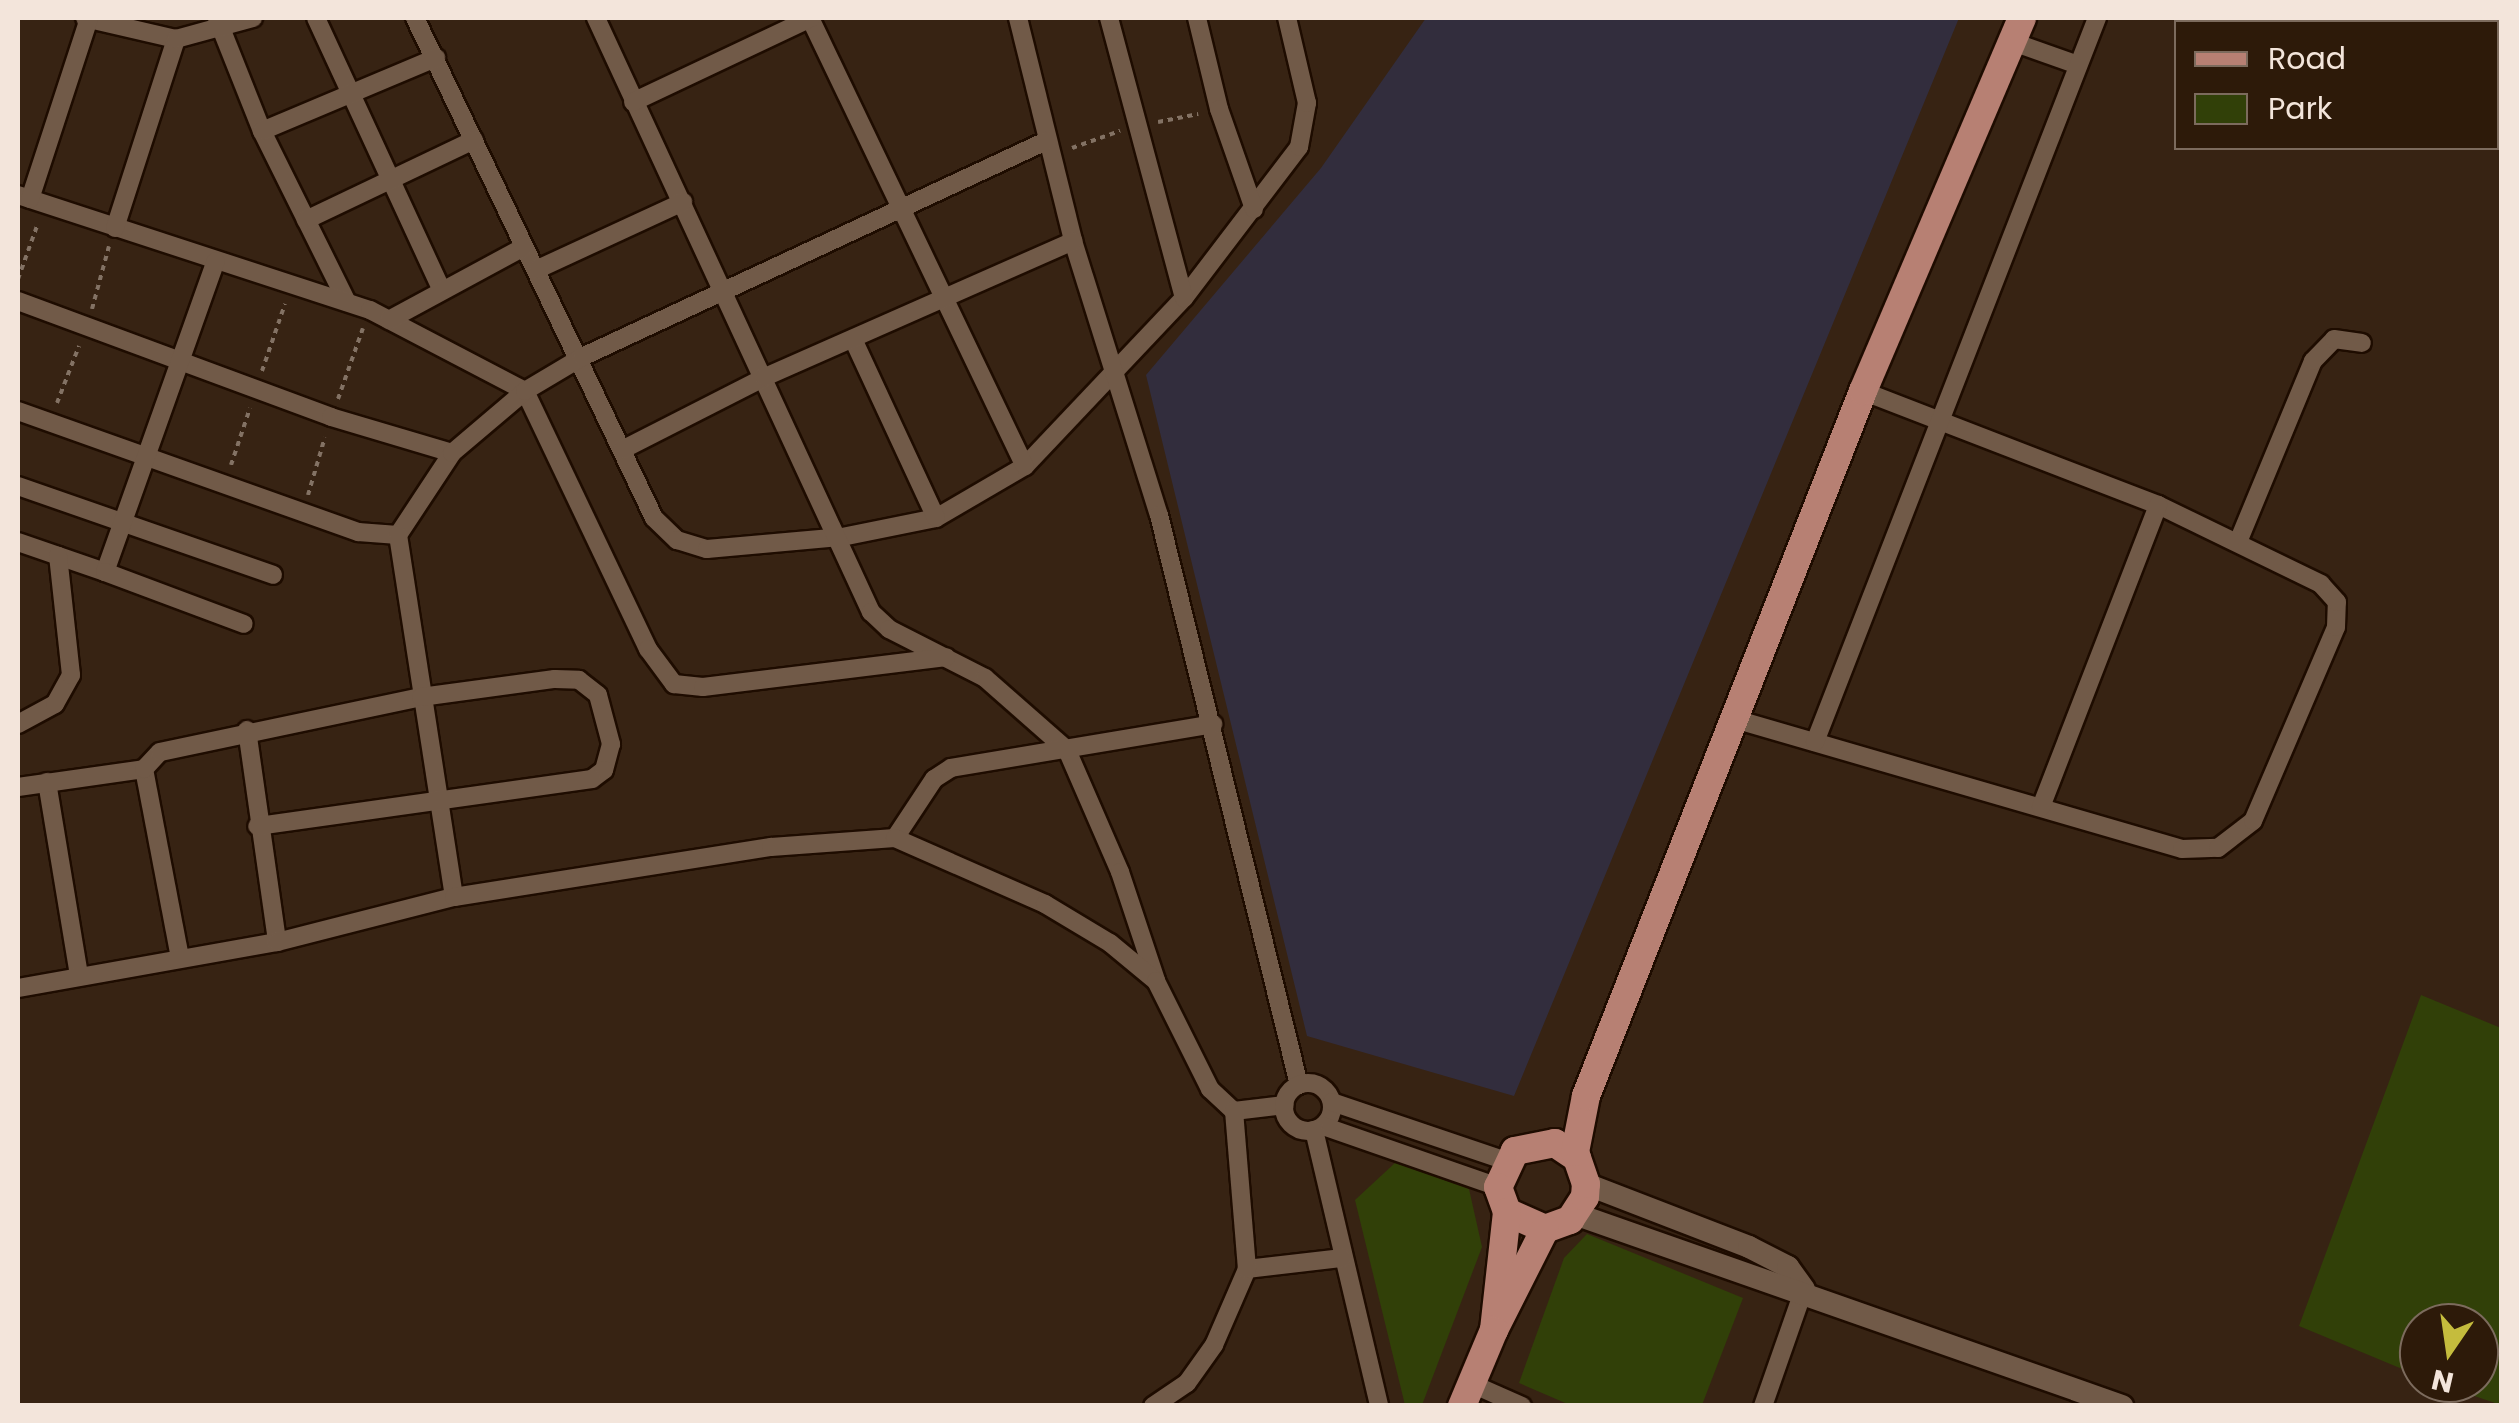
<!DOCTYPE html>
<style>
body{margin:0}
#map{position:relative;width:2519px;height:1423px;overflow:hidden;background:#372313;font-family:Poppins,sans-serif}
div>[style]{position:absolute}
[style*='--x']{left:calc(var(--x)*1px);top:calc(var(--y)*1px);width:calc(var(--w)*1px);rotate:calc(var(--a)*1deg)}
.education>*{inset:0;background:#322d3d}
.green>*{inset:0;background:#314008}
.path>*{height:4px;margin-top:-2px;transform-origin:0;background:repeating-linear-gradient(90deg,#837264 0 5px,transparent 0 10px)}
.roads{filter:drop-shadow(2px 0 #1e0c00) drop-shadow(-2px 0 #1e0c00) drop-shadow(0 2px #1e0c00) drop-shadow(0 -2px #1e0c00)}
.minor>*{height:18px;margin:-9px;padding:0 9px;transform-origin:9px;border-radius:9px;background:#715a48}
.minor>.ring{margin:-9px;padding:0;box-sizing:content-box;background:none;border:18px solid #715a48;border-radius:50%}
.tertiary>*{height:22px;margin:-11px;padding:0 11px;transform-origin:11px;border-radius:11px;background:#715a48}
.primary>*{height:28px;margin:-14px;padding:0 14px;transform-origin:14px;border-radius:14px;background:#b78073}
span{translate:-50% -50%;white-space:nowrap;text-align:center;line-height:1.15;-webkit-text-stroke:8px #2d1a09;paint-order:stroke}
.frame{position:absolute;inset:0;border:20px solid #f3e5db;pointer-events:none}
.legend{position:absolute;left:2174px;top:20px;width:325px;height:130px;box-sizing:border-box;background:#2d1a09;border:2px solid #7c6b5d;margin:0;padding:12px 18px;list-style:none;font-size:30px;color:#f3e5db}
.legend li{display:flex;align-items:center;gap:20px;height:50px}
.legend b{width:50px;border:2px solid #7c6b5d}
.north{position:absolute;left:2399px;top:1303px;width:100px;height:100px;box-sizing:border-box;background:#2d1a09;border:2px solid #7c6b5d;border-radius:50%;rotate:193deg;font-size:28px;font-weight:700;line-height:40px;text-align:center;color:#f3e5db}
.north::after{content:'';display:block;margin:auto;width:35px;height:45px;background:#c5bc3d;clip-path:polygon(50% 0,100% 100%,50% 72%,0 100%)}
</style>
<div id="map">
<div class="education">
<i style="clip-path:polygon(1426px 18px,1959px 18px,1514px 1096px,1307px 1036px,1146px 375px,1321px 168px)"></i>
</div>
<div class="green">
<i style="clip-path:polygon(2421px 995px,2501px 1028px,2501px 1405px,2436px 1383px,2479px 1383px,2479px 1323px,2419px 1323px,2419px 1376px,2299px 1326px)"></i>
<i style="clip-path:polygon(1396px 1162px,1469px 1189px,1482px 1247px,1422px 1405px,1405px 1405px,1355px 1200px)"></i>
<i style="clip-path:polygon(1587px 1234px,1743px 1298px,1702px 1405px,1570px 1405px,1519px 1383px,1564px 1258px)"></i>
</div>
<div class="path">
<i style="--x:1158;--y:122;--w:41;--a:-11.3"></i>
<i style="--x:1072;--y:148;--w:51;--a:-19.5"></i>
<i style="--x:18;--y:279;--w:59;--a:-70.3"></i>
<i style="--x:92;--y:309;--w:65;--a:-74.9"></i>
<i style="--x:262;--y:371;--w:71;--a:-71.1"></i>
<i style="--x:338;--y:399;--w:75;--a:-70.6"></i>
<i style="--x:57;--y:403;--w:61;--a:-68.9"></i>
<i style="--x:231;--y:465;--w:60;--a:-71.6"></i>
<i style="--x:308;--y:495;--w:60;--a:-73.7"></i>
</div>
<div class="roads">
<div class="minor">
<i style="--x:85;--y:18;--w:93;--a:13"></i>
<i style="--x:217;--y:18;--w:122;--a:68.3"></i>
<i style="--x:262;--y:131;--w:191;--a:63.6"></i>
<i style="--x:316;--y:18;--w:298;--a:65.2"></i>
<i style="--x:415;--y:18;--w:554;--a:64.45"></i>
<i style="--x:654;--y:518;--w:32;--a:44"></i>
<i style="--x:677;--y:540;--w:31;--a:17"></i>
<i style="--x:707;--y:549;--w:136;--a:-5.1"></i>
<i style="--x:842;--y:537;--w:96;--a:-11.4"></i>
<i style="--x:936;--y:518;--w:103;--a:-30.3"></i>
<i style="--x:1025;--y:466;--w:231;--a:-46.6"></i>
<i style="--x:1184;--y:298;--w:190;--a:-52.7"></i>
<i style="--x:1299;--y:147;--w:45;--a:-79.7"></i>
<i style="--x:1307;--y:103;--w:87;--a:-103.2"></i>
<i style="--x:596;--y:18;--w:655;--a:65.16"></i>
<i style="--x:871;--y:612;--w:25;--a:43"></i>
<i style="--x:889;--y:629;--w:108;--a:27"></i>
<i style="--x:985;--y:678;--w:109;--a:41.3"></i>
<i style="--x:1067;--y:750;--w:133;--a:66.5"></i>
<i style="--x:1120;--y:872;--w:114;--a:71.6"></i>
<i style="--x:810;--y:18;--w:497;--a:64.4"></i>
<i style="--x:1018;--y:18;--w:230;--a:76.1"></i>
<i style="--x:1073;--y:241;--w:287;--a:72.6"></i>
<i style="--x:1159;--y:515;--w:587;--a:76.2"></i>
<i style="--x:1109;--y:18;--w:290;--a:75"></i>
<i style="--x:1197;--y:18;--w:94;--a:76.4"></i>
<i style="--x:1219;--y:109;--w:106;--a:70.7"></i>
<i style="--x:2013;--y:42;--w:69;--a:19.5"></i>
<i style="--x:633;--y:102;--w:197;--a:-25.3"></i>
<i style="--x:262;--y:131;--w:189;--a:-22.8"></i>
<i style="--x:18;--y:195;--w:370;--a:18.1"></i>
<i style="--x:370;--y:310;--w:175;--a:27.6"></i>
<i style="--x:525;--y:391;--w:286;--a:64.5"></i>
<i style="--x:648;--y:649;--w:44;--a:53.4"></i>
<i style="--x:674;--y:684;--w:29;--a:6"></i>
<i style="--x:703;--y:687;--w:245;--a:-7"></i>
<i style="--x:30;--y:199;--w:189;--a:-71.9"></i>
<i style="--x:306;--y:220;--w:186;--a:-25.5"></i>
<i style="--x:115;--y:228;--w:199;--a:-72.1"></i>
<i style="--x:176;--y:39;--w:80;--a:-15.3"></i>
<i style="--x:538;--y:269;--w:160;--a:-24.8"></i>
<i style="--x:18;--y:301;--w:334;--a:20.3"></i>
<i style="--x:331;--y:417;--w:126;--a:16.6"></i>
<i style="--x:389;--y:320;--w:153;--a:-28.4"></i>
<i style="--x:853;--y:339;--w:197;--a:65.1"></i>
<i style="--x:18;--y:411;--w:361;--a:19.6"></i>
<i style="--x:358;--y:532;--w:40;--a:4.3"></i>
<i style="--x:398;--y:535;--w:98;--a:-56.6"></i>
<i style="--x:452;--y:453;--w:96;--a:-40.3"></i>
<i style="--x:525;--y:391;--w:66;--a:-30.8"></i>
<i style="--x:582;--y:357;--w:512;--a:-24.96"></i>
<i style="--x:622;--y:450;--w:161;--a:-27"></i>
<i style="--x:765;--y:377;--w:337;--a:-23.8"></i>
<i style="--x:18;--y:486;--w:270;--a:19.2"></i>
<i style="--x:398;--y:535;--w:366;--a:81.2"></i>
<i style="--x:18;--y:542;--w:92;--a:19"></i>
<i style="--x:105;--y:572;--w:330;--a:-70.4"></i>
<i style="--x:2238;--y:542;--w:196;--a:-67.5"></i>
<i style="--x:2313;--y:361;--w:30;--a:-46"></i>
<i style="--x:2334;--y:339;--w:28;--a:8"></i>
<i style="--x:105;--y:572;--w:148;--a:20.5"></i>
<i style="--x:1738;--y:720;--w:462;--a:16.2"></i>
<i style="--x:2182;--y:849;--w:36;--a:-2"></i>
<i style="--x:2218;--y:848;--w:44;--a:-37.6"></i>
<i style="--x:2253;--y:821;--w:211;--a:-66.8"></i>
<i style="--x:2336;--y:627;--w:25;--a:-88"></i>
<i style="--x:2337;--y:602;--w:24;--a:-132"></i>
<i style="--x:2321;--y:584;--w:181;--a:-154.1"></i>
<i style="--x:2158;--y:505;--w:316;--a:-158.9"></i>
<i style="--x:18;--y:724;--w:42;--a:-28.4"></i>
<i style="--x:55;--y:704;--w:33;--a:-61"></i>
<i style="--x:71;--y:675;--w:120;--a:-96.2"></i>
<i style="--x:247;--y:730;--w:214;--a:81.9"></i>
<i style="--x:1815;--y:742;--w:777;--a:-68.72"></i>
<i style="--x:144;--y:769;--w:192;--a:79.2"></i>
<i style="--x:47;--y:782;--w:196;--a:80.6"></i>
<i style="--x:18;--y:787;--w:127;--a:-8.1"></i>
<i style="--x:144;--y:769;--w:23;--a:-47"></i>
<i style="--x:160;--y:752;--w:267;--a:-11.9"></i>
<i style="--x:421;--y:697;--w:135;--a:-7.7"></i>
<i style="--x:555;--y:679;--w:24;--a:2"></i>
<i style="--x:579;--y:680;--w:24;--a:38"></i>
<i style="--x:598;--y:695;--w:51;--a:75.1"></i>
<i style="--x:611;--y:744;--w:27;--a:105"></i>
<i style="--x:604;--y:770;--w:15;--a:143"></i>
<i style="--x:592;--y:779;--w:338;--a:172"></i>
<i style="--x:2041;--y:807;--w:324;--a:-68.8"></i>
<i style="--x:895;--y:838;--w:71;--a:-56.5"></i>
<i style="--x:934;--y:779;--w:20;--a:-33"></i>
<i style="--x:951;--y:768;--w:266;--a:-9.5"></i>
<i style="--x:18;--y:988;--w:263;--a:-10.1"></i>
<i style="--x:277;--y:942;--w:183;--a:-14.3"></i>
<i style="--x:454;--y:897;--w:321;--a:-9"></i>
<i style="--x:771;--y:847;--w:124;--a:-4.2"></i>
<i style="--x:895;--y:838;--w:164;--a:23.7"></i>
<i style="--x:1045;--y:904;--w:76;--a:31"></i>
<i style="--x:1110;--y:943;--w:60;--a:39.6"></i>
<i style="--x:1156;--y:981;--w:121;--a:63.4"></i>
<i style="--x:1210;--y:1089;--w:33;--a:43"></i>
<i style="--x:1234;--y:1111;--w:51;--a:-6.7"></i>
<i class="ring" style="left:1284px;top:1083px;width:30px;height:30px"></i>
<i style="--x:1332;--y:1102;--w:184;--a:18.7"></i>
<i style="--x:1323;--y:1126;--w:185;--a:19.2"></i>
<i style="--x:1314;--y:1130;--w:284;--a:76.7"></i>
<i style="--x:1247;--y:1269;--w:96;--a:-6.6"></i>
<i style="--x:1470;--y:1383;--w:57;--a:23.9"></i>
<i style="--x:1153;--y:1406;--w:41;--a:-34.1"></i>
<i style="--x:1187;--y:1383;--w:47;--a:-54.6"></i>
<i style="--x:1214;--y:1345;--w:83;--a:-66.5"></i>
<i style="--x:1247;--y:1269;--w:159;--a:-94.7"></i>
<i style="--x:1763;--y:1406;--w:124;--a:-70.7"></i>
</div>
<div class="tertiary">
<i style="--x:1586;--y:1184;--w:175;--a:21.1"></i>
<i style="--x:1749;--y:1247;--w:44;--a:27.1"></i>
<i style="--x:1788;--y:1267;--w:27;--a:54"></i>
<i style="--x:1575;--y:1214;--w:580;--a:19.34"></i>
</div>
<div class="primary">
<i style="--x:1577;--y:1158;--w:27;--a:-146"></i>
<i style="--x:1555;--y:1143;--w:41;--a:168.7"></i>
<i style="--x:1515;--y:1151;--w:40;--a:115"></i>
<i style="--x:1498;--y:1187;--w:27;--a:70"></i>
<i style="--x:1507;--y:1212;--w:42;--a:24.1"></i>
<i style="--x:1545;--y:1229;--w:27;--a:-20"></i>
<i style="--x:1570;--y:1220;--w:27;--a:-57"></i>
<i style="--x:1585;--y:1197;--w:13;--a:-86"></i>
<i style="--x:1586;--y:1184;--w:34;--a:-109"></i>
<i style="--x:1575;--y:1152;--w:57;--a:-78.9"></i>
<i style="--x:1586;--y:1096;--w:757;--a:-68.55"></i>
<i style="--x:1863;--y:391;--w:405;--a:-66.9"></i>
<i style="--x:1507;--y:1212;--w:119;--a:96.3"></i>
<i style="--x:1494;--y:1330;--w:113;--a:-63.2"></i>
<i style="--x:1462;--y:1406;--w:82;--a:-67.2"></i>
</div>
</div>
<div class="frame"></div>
<ul class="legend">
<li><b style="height:12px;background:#b78073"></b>Road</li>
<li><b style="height:28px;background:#314008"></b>Park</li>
</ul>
<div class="north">N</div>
</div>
